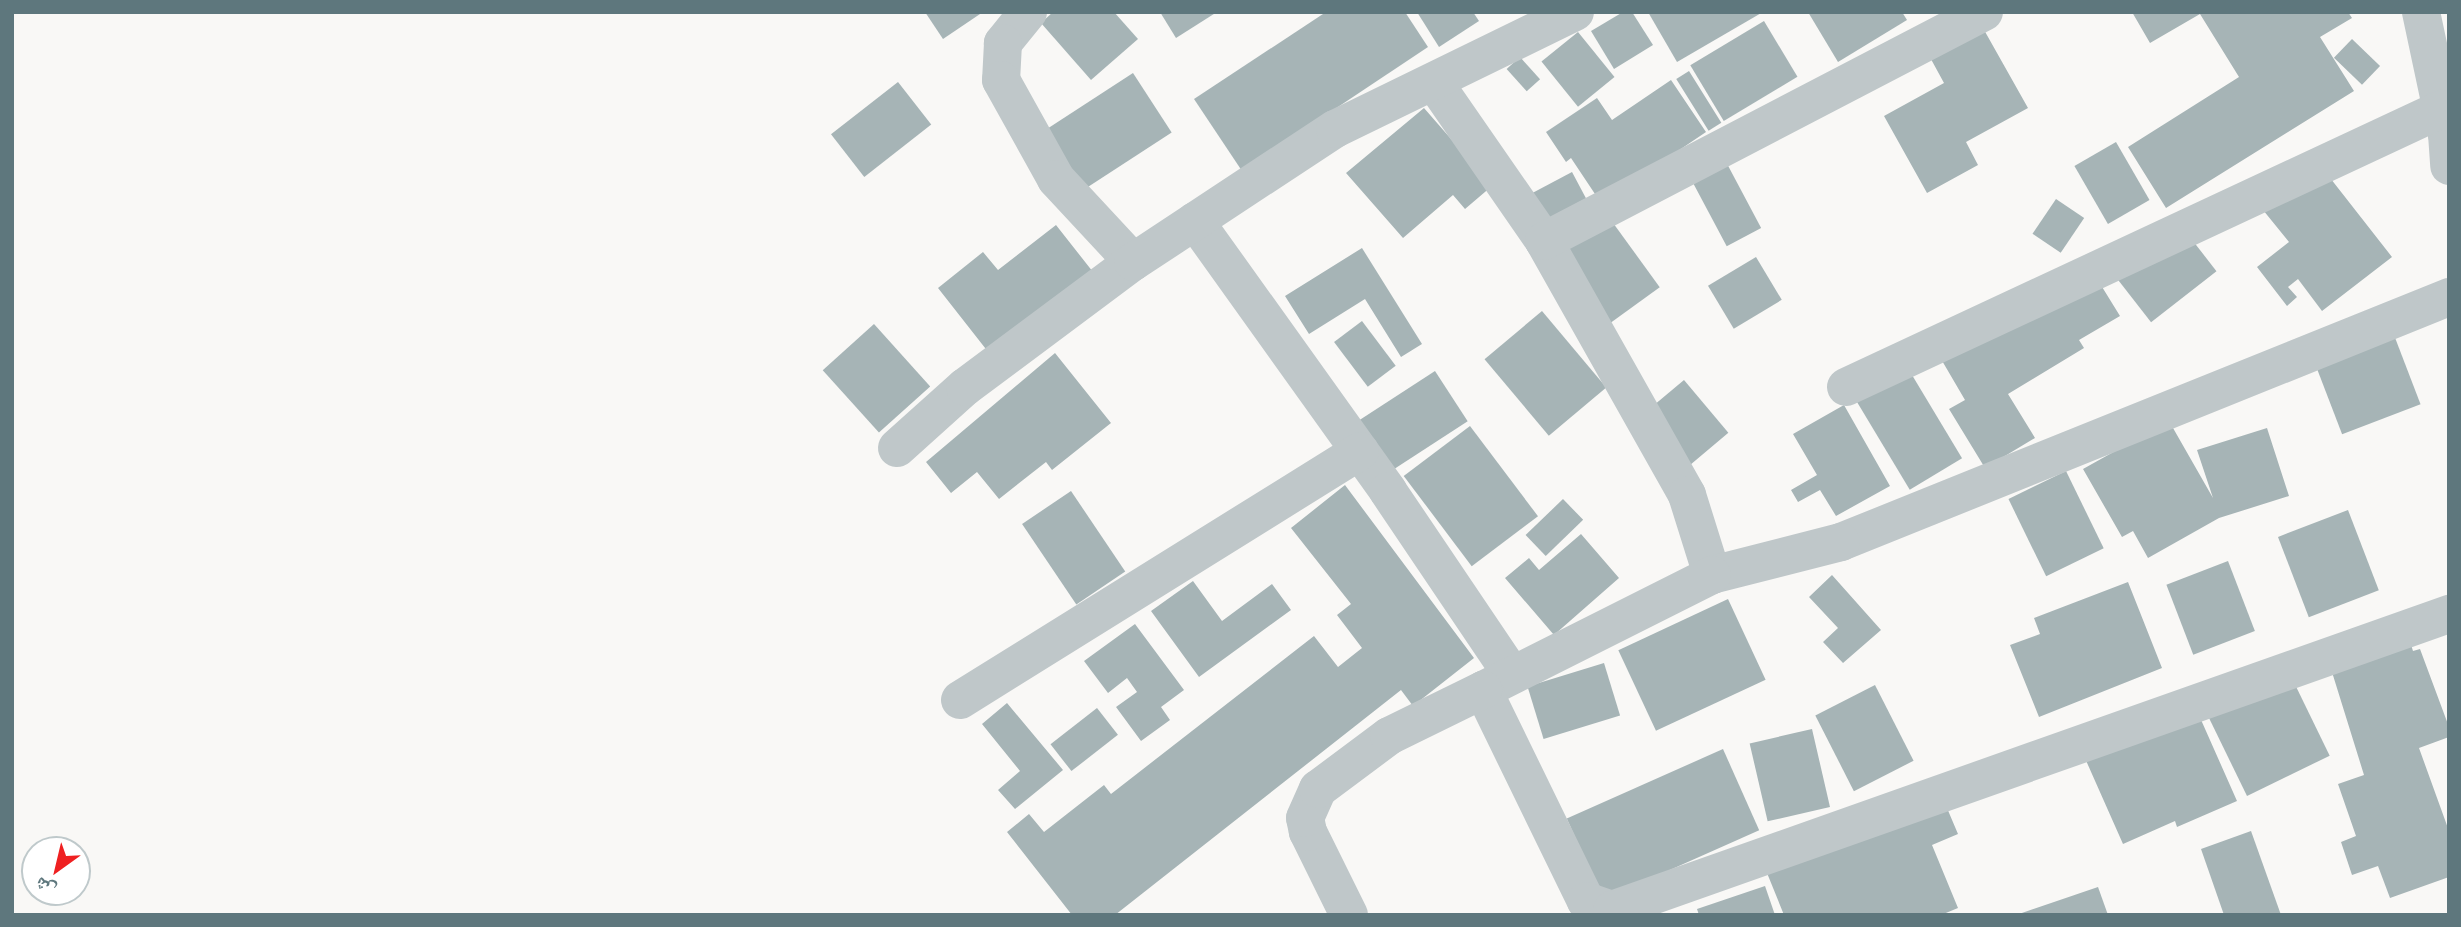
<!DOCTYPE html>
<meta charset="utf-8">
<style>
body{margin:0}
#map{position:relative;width:2461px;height:927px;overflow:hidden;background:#f9f8f6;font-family:Roboto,"Noto Naskh Arabic",sans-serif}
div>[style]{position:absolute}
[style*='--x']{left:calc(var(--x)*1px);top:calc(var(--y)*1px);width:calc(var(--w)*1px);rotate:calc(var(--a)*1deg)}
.building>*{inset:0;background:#a6b4b6;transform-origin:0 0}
.minor>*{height:38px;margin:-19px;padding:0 19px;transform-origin:19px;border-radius:19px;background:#bfc7c9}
span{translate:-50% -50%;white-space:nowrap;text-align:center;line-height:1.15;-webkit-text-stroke:7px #fff;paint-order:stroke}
.frame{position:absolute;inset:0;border:14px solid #5e777d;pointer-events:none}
.north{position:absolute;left:21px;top:836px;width:70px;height:70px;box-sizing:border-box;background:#fff;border:2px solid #bfc9cb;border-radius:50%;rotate:214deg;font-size:19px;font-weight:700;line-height:28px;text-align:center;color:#5e777d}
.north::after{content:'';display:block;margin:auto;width:24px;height:32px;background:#ef2021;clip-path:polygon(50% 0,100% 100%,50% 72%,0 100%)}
</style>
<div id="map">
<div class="building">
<i style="clip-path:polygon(925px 12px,983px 12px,943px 39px)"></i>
<i style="clip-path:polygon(1053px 12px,1114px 12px,1138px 39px,1091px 80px,1041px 23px)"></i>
<i style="clip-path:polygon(1160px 12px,1217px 12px,1176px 38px)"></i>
<i style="clip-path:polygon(1326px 12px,1405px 12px,1428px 47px,1242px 171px,1194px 99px)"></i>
<i style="clip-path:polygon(1417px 12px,1473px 12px,1479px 21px,1439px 47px)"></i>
<i style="clip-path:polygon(1623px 12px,1632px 12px,1653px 45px,1614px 69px,1591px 31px)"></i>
<i style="clip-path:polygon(1648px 12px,1763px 12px,1677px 62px)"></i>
<i style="clip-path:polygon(1808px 12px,1902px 12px,1907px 20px,1838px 62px)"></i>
<i style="clip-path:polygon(2132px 12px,2348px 12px,2352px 18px,2320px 37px,2354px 91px,2166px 208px,2128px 147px,2239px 77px,2200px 14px,2150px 43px)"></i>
<i style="left:1764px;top:21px;width:65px;height:86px;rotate:59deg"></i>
<i style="clip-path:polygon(1979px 21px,2028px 108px,1966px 142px,1978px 165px,1927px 193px,1884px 116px,1944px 83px,1926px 50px)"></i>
<i style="left:1578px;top:32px;width:58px;height:47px;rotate:51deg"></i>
<i style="left:2352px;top:39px;width:39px;height:26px;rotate:44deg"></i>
<i style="left:1520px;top:57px;width:30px;height:18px;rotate:48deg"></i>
<i style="left:1689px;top:71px;width:61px;height:15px;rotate:58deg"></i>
<i style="left:1133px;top:73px;width:71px;height:121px;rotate:57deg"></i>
<i style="clip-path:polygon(1671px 80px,1706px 132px,1601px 203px,1571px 158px,1566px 162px,1546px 132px,1597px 98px,1612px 120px)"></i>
<i style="left:898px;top:82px;width:54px;height:85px;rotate:52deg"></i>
<i style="clip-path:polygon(1424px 108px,1492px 186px,1465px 209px,1453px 195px,1403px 238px,1346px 173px)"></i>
<i style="left:2116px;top:142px;width:67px;height:48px;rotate:60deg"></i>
<i style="left:1725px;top:160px;width:77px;height:39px;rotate:62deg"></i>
<i style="clip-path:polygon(2320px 165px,2392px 257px,2322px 311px,2298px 279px,2288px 287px,2297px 297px,2287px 306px,2257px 267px,2289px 242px,2263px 210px)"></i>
<i style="left:1572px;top:172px;width:30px;height:47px;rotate:62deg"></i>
<i style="left:2056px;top:199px;width:34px;height:42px;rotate:34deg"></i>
<i style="left:1608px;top:216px;width:88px;height:76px;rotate:54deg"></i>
<i style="clip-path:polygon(1056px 225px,1093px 272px,989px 353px,938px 288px,983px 252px,998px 270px)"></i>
<i style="left:2182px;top:227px;width:56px;height:83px;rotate:52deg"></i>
<i style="clip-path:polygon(1362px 248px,1422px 344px,1401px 357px,1365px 299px,1309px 334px,1285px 296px)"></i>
<i style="left:1756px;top:257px;width:50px;height:56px;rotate:59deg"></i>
<i style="clip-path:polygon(2091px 269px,2120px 316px,2079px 340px,2084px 348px,2008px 394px,2035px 438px,1985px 468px,1949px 409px,1965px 400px,1941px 359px)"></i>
<i style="left:1542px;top:311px;width:100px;height:75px;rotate:50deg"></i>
<i style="left:1362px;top:321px;width:56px;height:35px;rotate:53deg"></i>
<i style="left:2389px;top:322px;width:88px;height:84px;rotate:69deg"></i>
<i style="left:874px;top:324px;width:84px;height:69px;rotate:48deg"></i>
<i style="clip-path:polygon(1055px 353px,1111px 423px,1052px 470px,1046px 462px,999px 499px,977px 472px,951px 493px,926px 462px)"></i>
<i style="left:1909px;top:370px;width:103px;height:61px;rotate:59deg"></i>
<i style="left:1435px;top:371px;width:60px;height:100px;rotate:57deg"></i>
<i style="left:1684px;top:380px;width:69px;height:62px;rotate:50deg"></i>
<i style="clip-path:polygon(1844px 405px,1890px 486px,1836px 516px,1820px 490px,1798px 502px,1791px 490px,1817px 475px,1793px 434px)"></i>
<i style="clip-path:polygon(2169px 421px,2213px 498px,2197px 450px,2267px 428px,2289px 496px,2219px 518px,2148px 558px,2133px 531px,2122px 537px,2083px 469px)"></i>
<i style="left:1470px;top:426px;width:113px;height:83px;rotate:53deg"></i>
<i style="left:2066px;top:471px;width:86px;height:64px;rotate:64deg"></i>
<i style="clip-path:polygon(1345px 485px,1474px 658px,1413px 706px,1401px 690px,1115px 915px,1072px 915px,1007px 832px,1029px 814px,1044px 832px,1104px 785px,1111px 794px,1314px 636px,1338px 667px,1362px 648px,1337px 615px,1351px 604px,1291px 528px)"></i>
<i style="left:1071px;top:491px;width:97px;height:59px;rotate:56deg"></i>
<i style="left:1563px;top:499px;width:29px;height:52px;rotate:46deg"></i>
<i style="left:2348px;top:510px;width:86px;height:75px;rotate:69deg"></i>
<i style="clip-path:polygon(1581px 534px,1619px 578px,1554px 635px,1505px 578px,1529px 558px,1539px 570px)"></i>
<i style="left:2228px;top:561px;width:75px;height:66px;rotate:69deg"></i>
<i style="clip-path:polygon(1832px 575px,1881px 630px,1843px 663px,1823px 642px,1838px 628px,1809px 597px)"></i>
<i style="clip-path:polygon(1193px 581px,1222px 621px,1272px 584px,1291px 610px,1199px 677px,1151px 611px)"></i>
<i style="clip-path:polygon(2128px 582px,2162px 668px,2039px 717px,2010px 645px,2040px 634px,2034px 618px)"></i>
<i style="left:1728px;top:599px;width:89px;height:121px;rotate:65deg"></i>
<i style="clip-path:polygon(1135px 624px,1184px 690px,1161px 707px,1170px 720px,1141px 741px,1116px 707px,1137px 692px,1127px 678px,1108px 693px,1084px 661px)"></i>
<i style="clip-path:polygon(2406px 629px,2413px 651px,2420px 649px,2449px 727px,2449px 737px,2419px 748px,2449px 831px,2449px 877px,2390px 898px,2378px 866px,2352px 875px,2341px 842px,2356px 836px,2338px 784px,2364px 775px,2327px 656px)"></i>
<i style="left:1604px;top:663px;width:55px;height:80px;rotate:73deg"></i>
<i style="left:2285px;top:664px;width:102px;height:92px;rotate:64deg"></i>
<i style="left:1875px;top:685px;width:85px;height:67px;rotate:63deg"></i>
<i style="clip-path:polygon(1007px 703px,1063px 770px,1015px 809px,998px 790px,1020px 771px,982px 724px)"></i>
<i style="left:1097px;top:708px;width:34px;height:59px;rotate:52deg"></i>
<i style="clip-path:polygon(2198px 713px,2237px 801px,2177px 827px,2175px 821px,2123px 844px,2084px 756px)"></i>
<i style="left:1812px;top:729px;width:80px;height:64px;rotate:77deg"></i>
<i style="left:1723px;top:749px;width:89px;height:171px;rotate:66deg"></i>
<i style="clip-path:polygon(1944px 801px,1958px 834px,1932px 845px,1958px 908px,1941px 915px,1784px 915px,1767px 873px)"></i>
<i style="clip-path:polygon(2251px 831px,2281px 915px,2224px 915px,2201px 849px)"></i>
<i style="clip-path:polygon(1765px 886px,1775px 915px,1699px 915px,1697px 909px)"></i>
<i style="clip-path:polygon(2098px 887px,2108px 915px,2019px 915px,2019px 914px)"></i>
</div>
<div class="minor">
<i style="--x:1028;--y:12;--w:40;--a:129"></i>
<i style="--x:1003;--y:43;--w:37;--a:93"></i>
<i style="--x:1001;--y:80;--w:113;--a:60.9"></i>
<i style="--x:1056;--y:179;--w:113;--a:47.1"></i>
<i style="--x:2421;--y:12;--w:125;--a:78"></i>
<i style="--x:2447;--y:134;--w:32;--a:86"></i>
<i style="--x:1434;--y:82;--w:193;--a:55.3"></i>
<i style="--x:1544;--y:241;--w:291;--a:60.6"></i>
<i style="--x:1687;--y:495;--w:84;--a:72.6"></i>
<i style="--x:1195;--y:221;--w:332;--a:54.4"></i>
<i style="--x:1388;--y:491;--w:222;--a:56"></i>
<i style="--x:1544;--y:241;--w:496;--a:-27.5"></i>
<i style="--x:2449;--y:297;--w:656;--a:158.05"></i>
<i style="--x:1841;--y:542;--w:133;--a:165.7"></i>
<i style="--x:1712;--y:575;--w:256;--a:153.3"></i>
<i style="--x:1483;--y:690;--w:235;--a:64"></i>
<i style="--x:1586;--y:901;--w:28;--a:19"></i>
<i style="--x:1612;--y:910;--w:888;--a:-19.48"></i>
<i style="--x:1846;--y:387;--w:658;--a:-25.01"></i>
<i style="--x:897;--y:448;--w:91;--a:-41.9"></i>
<i style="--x:965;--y:387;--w:209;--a:-36.7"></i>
<i style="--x:1133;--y:262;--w:242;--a:-33.4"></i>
<i style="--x:1335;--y:129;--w:267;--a:-26"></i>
<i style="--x:960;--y:700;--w:471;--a:-31.9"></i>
<i style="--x:1349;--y:915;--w:93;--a:-116.3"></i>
<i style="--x:1308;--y:832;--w:14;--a:-102"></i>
<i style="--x:1305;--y:818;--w:32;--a:-66"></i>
<i style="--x:1318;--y:789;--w:89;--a:-36.7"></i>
<i style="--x:1389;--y:736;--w:105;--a:-26.1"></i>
</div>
<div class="frame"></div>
<div class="north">ش</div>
</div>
